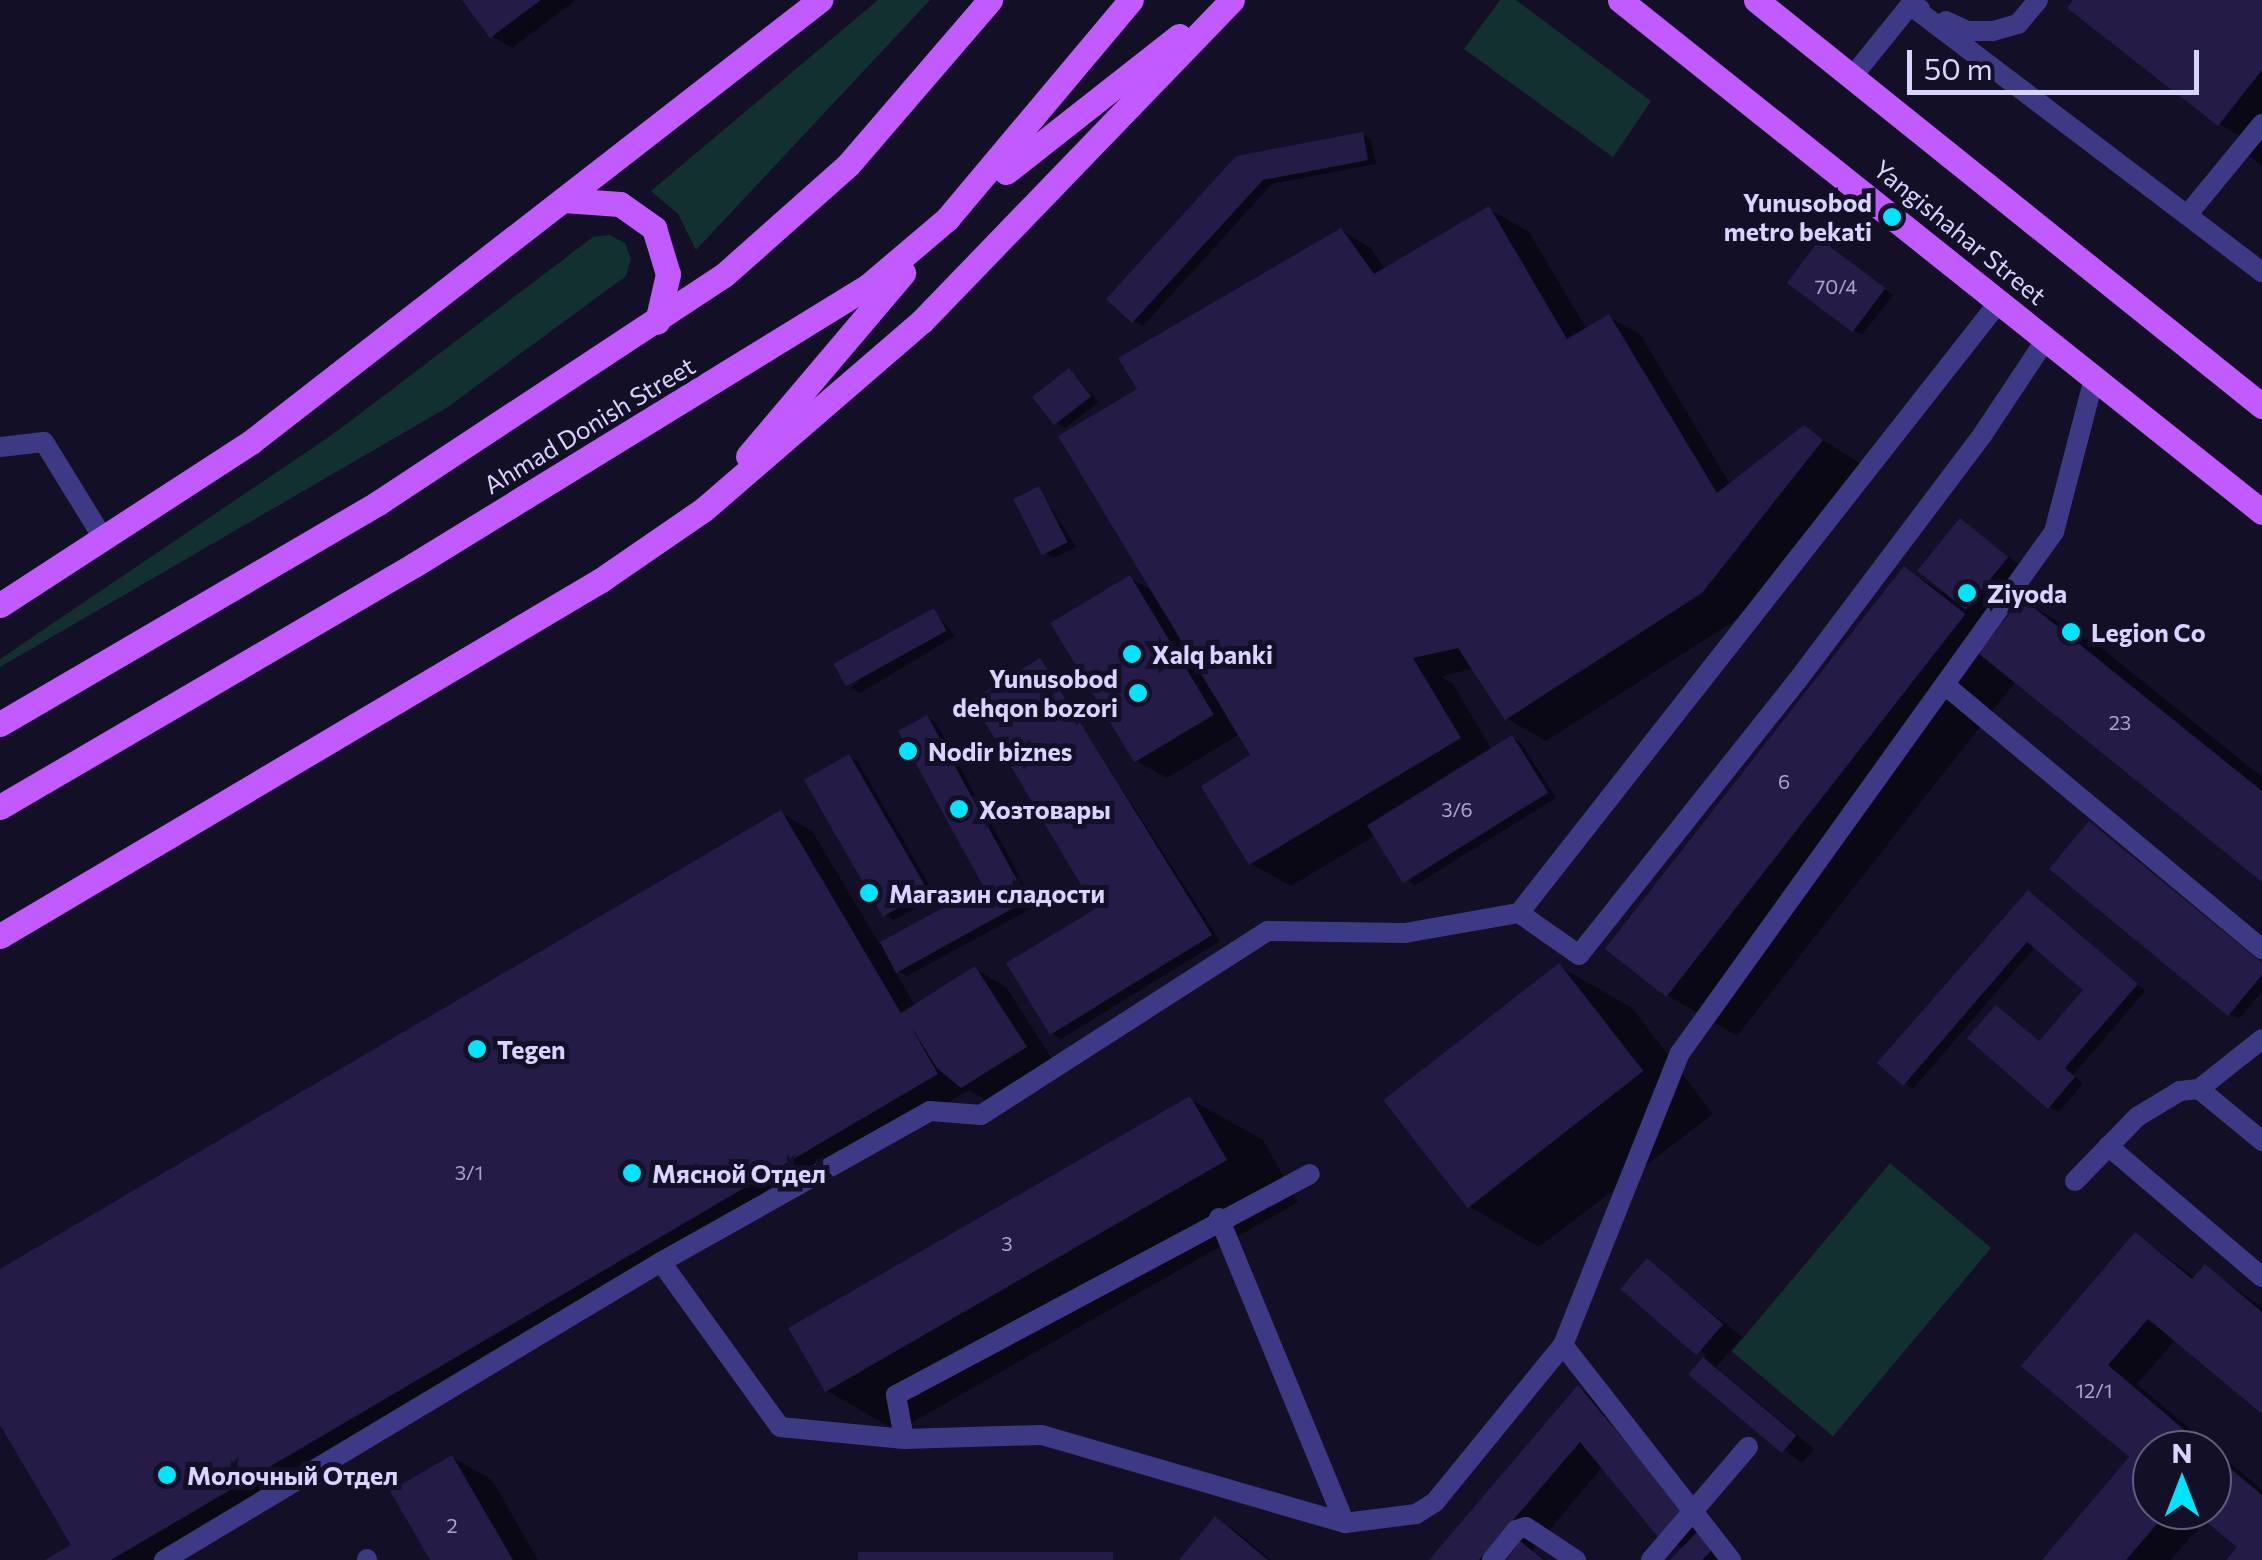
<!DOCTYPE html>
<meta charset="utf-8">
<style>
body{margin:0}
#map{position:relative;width:2262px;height:1560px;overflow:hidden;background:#130f26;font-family:Commissioner,sans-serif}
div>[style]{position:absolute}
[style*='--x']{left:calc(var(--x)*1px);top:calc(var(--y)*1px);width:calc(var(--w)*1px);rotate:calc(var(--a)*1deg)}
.green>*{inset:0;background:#12302f;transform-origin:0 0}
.shadow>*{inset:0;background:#0007}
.building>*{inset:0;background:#241b47;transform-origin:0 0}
.lane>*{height:20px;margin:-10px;padding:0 10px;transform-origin:10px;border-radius:10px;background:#3d3a85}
.primary>*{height:25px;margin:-12.5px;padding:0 12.5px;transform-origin:12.5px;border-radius:12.5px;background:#c25bff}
.dots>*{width:28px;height:28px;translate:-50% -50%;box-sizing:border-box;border:5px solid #130f26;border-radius:50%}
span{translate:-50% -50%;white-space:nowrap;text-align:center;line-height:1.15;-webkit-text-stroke:10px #130f26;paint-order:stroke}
.number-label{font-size:20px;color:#aca6d1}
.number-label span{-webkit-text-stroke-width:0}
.poi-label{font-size:25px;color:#d9d4ff;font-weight:700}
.right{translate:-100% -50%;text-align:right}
.left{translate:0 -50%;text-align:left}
.street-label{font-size:25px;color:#d9d4ff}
.north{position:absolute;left:2132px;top:1430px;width:100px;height:100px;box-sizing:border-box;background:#130f26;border:2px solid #625e7d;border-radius:50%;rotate:0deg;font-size:28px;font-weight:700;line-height:40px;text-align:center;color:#d9d4ff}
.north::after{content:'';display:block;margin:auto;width:35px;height:45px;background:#00e5ff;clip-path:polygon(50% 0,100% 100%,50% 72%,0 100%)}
.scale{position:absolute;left:1907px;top:50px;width:292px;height:45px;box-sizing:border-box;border:5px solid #d9d4ff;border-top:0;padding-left:12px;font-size:30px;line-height:35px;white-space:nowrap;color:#d9d4ff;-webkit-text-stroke:8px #130f26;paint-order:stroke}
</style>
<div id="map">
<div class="green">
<i style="clip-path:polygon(878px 0,930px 0,696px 250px,678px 214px,651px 191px)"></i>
<i style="clip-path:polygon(1500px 0,1516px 0,1651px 101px,1613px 157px,1464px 49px)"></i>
<i style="clip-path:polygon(593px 237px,609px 235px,625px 243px,631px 259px,626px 276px,448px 407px,0 667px,0 659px,336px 432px)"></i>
<i style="left:1890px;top:1163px;width:132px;height:246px;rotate:40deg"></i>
</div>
<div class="shadow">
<i style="clip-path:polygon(465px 0,576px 0,512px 48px,492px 36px)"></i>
<i style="clip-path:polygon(2077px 0,2262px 0,2262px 125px,2249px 141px,2219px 124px)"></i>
<i style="clip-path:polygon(1362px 134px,1371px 140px,1376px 164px,1272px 184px,1143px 326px,1134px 321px,1238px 159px)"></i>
<i style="clip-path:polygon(2262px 138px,2262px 166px,2248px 155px)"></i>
<i style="clip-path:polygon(1489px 209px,1529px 232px,1587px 330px,1609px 317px,1640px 334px,1731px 486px,1804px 428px,1861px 464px,1742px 616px,1546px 741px,1506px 718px,1474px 668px,1441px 677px,1453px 684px,1492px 750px,1512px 738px,1521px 743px,1556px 798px,1414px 886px,1376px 835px,1291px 886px,1251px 864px,1256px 756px,1240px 734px,1167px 778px,1137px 761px,1130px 578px,1155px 592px,1140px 390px,1341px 230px,1371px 248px,1385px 270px)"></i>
<i style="clip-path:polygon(1830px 247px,1893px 295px,1862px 335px,1853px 330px)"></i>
<i style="clip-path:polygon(1070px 371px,1099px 402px,1065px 428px,1056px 422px)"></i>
<i style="clip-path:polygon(1039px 489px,1076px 547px,1054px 558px,1045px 553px)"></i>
<i style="clip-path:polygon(1961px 522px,2026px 570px,1987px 619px,2000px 630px,2023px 601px,2095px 643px,2262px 777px,2262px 878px,2016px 681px,1737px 1036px,1665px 994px,1904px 569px,1943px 592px)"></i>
<i style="clip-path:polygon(934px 611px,955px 636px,860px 693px,851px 688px)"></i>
<i style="clip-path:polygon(1040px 661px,1220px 941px,1061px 1039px,1052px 1033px,1098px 910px)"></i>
<i style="clip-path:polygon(926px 718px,936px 723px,1036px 906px,907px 976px,893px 968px,916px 1007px,975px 969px,1006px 987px,1056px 1065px,993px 1104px,969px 1090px,170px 1560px,50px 1560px,74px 1546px,0 1420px,0 1272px,781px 813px,812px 831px,880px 945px,986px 887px)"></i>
<i style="clip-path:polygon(849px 757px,858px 762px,936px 897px,894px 920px,885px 915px)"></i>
<i style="clip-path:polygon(2038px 898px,2145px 991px,2073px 1075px,2083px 1084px,2059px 1112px,2049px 1107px,2041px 1043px,2087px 990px,2036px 946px,1913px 1089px,1904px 1083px)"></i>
<i style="clip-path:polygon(2262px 963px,2262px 991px,2239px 1019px,2229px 1014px)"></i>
<i style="clip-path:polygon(1559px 966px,1632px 1008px,1713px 1114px,1539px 1247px,1467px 1205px)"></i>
<i style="clip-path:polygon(1190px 1099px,1263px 1140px,1298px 1202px,897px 1431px,824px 1389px)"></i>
<i style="clip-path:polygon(evenodd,2136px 1235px,2196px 1278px,2205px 1267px,2262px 1307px,2262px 1411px,2176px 1339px,2137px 1384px,2262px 1490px,2262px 1560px,2229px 1560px,2240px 1547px,2206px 1519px,2171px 1560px,2045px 1560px,2133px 1457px,2025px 1366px,2136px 1235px,2152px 1450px,2212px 1450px,2212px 1510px,2152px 1510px,2152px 1450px)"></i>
<i style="clip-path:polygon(1647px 1261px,1742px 1337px,1716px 1367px,1814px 1449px,1802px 1463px,1691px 1375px,1706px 1357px)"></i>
<i style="clip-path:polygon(1578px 1388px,1608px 1405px,1733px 1560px,1674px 1560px,1684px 1549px,1660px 1535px,1603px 1466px,1532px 1551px,1547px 1560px,1432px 1560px)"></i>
<i style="clip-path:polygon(452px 1457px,492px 1480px,538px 1560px,433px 1560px)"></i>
<i style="clip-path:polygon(1216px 1519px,1236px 1531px,1271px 1560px,1182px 1560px)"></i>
</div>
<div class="building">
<i style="clip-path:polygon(462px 0,541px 0,490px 38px)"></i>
<i style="clip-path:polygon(2073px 0,2262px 0,2262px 70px,2218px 126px,2067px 8px)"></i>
<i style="clip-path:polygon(1363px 132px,1368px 160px,1263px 180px,1132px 323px,1106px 299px,1236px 156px)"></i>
<i style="clip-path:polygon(1489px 206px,1567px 339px,1609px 314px,1717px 493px,1804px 425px,1823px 440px,1702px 593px,1505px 720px,1458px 648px,1413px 658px,1461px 738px,1249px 865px,1201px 786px,1250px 755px,1058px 436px,1137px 389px,1118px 358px,1341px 228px,1374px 274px)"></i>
<i style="left:1820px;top:239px;width:82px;height:55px;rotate:37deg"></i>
<i style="left:1069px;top:368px;width:36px;height:47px;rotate:52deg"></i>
<i style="left:1039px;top:486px;width:63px;height:29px;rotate:63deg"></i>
<i style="left:1960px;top:518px;width:62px;height:68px;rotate:39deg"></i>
<i style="left:1904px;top:566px;width:78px;height:486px;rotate:38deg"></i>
<i style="left:1130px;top:575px;width:163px;height:93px;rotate:59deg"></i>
<i style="clip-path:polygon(2022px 598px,2262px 791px,2262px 882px,1978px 653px)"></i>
<i style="left:934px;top:608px;width:26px;height:115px;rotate:61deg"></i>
<i style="clip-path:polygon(1040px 658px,1212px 935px,1050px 1035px,1006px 963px,1095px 909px,972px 700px)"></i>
<i style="clip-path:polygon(927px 715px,1028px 900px,896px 973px,880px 942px,983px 886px,898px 731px)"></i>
<i style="left:1512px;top:735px;width:68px;height:171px;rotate:58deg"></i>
<i style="left:849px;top:754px;width:158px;height:52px;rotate:60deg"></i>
<i style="clip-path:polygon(781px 810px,901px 1013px,975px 966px,1027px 1047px,961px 1088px,937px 1068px,910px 1025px,938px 1074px,111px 1560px,45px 1560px,71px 1545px,0 1425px,0 1269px)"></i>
<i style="clip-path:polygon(2089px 821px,2262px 963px,2262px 975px,2228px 1016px,2049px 869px)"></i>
<i style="clip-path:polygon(2028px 890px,2138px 984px,2065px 1068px,2075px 1077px,2048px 1109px,1967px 1038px,1996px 1005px,2039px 1041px,2083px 990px,2027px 942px,1903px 1086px,1877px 1063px)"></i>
<i style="left:1559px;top:963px;width:137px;height:223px;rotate:52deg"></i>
<i style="left:1190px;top:1096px;width:74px;height:464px;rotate:60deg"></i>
<i style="clip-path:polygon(2135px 1232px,2192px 1279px,2205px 1264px,2262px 1312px,2262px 1414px,2148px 1319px,2108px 1365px,2208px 1450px,2152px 1450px,2152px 1510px,2169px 1510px,2126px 1560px,2042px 1560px,2129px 1457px,2021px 1366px)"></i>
<i style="left:1647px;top:1258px;width:101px;height:41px;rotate:41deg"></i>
<i style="left:1703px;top:1357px;width:122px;height:23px;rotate:40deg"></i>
<i style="clip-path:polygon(1578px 1385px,1683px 1510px,1658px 1537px,1580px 1442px,1479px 1560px,1429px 1560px)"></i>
<i style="clip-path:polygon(2212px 1453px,2262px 1495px,2262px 1560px,2226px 1560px,2237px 1547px,2192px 1510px,2212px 1510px)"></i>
<i style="clip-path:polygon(452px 1455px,513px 1560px,430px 1560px,390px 1491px)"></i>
<i style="clip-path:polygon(1215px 1516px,1268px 1560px,1179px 1560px)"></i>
<i style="clip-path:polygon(1698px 1531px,1715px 1547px,1702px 1560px,1670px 1560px)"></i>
<i style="clip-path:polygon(1520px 1541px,1544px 1560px,1506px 1560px)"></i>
<i style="left:858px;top:1552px;width:255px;height:8px"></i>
</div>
<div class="lane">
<i style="--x:1910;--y:5;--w:442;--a:37.2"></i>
<i style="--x:1946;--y:21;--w:23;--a:25"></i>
<i style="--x:1967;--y:31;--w:26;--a:0"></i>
<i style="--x:1993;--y:31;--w:26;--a:-16"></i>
<i style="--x:2018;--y:24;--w:31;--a:-50"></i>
<i style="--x:1852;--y:77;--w:92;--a:-51.1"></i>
<i style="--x:1910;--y:5;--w:11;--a:22"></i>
<i style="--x:2188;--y:214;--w:117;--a:-50.6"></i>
<i style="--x:0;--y:447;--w:44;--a:-6.5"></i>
<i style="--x:44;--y:442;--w:113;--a:58.4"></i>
<i style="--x:1945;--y:685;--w:413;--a:39.8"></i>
<i style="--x:1519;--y:913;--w:73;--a:35"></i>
<i style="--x:1579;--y:955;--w:350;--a:-51.5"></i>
<i style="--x:1797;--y:681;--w:309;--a:-53"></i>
<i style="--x:1983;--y:434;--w:114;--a:-56.4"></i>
<i style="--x:2199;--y:1089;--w:80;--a:-38.4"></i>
<i style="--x:2108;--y:1146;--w:202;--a:40.4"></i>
<i style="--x:2075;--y:1181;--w:89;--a:-45.9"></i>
<i style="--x:2137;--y:1117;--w:50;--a:-31.2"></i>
<i style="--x:2180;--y:1091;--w:19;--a:-6"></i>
<i style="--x:2199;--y:1089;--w:82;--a:39.5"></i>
<i style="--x:1219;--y:1218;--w:330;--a:67.6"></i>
<i style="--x:661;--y:1262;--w:203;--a:54.2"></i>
<i style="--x:780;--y:1427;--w:125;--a:5.5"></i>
<i style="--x:904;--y:1439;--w:138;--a:-1.7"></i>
<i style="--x:1042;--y:1435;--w:316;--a:16.2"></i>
<i style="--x:1345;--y:1523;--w:72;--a:-7.2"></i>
<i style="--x:1416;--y:1514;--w:22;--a:-32"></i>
<i style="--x:1435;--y:1502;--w:203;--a:-50.8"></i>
<i style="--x:1563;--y:1345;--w:315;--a:-68.2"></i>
<i style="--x:1680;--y:1053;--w:641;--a:-54.33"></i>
<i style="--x:2054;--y:532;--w:159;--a:-75.4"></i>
<i style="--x:1563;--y:1345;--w:273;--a:52"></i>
<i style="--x:904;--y:1439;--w:45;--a:-100.3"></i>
<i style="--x:896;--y:1395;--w:469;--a:-28.1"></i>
<i style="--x:367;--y:1559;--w:1;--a:90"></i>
<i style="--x:164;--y:1560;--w:579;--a:-30.95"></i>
<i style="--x:661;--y:1262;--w:308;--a:-29.3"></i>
<i style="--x:930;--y:1111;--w:51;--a:4.5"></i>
<i style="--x:981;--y:1115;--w:341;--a:-32.7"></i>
<i style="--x:1268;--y:931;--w:137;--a:0.8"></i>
<i style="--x:1405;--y:933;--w:116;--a:-10"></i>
<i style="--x:1519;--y:913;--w:777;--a:-51.85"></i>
<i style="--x:1492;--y:1560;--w:38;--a:-51"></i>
<i style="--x:1516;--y:1530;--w:10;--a:-17"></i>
<i style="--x:1526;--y:1527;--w:60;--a:33.4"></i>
<i style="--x:1651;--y:1560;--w:149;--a:-49.4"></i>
</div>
<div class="primary">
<i style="--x:1620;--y:0;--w:821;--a:38.57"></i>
<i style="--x:1756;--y:0;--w:649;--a:38.74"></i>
<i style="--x:1006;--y:172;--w:220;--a:-38.2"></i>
<i style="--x:563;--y:200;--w:57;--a:4"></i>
<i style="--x:620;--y:204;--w:42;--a:35.2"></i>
<i style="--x:654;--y:228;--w:48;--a:73.1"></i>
<i style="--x:668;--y:274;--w:49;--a:102.9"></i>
<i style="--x:748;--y:456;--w:240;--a:-49.7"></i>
<i style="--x:0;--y:605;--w:299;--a:-33"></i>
<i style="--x:251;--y:442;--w:721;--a:-37.84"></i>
<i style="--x:0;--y:724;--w:438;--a:-30.3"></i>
<i style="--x:378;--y:503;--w:414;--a:-33.4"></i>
<i style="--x:724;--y:275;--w:166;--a:-41.6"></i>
<i style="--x:848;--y:165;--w:218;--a:-49.3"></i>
<i style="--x:0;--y:807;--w:480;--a:-30.3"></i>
<i style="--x:414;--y:565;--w:533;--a:-31.57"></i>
<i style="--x:868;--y:286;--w:104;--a:-40.3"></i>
<i style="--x:947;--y:219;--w:286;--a:-50"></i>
<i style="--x:0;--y:936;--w:699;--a:-30.64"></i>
<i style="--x:601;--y:580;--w:124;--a:-34.5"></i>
<i style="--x:703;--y:510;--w:289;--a:-40.8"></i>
<i style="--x:922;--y:321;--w:446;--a:-46"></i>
</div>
<div class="dots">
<i style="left:1892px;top:217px;background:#00e5ff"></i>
<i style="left:1967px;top:593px;background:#00e5ff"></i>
<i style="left:2071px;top:632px;background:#00e5ff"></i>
<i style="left:1132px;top:654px;background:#00e5ff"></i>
<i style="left:1138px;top:693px;background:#00e5ff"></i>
<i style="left:908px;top:751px;background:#00e5ff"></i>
<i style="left:959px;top:809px;background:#00e5ff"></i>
<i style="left:869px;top:893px;background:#00e5ff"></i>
<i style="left:477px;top:1049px;background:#00e5ff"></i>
<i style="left:632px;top:1173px;background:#00e5ff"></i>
<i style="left:167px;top:1475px;background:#00e5ff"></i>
</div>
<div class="number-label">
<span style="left:1836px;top:286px">70/4</span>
<span style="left:2120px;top:722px">23</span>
<span style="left:1784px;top:781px">6</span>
<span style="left:1457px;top:809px">3/6</span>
<span style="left:469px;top:1172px">3/1</span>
<span style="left:1007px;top:1243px">3</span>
<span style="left:2094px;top:1390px">12/1</span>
<span style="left:452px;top:1525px">2</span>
</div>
<div class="poi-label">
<span class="right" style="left:1872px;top:217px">Yunusobod<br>metro bekati</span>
<span class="left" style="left:1987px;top:593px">Ziyoda</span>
<span class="left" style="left:2091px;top:632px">Legion Co</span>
<span class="left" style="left:1152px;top:654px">Xalq banki</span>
<span class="right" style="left:1118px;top:693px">Yunusobod<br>dehqon bozori</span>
<span class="left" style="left:928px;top:751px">Nodir biznes</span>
<span class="left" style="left:979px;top:809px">Хозтовары</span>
<span class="left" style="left:889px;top:893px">Магазин сладости</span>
<span class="left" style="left:497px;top:1049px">Tegen</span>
<span class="left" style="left:652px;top:1173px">Мясной Отдел</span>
<span class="left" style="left:187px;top:1475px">Молочный Отдел</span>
</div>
<div class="street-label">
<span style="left:1960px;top:232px;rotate:39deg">Yangishahar Street</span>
<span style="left:589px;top:425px;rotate:-31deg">Ahmad Donish Street</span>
</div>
<div class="north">N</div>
<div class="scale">50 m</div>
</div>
